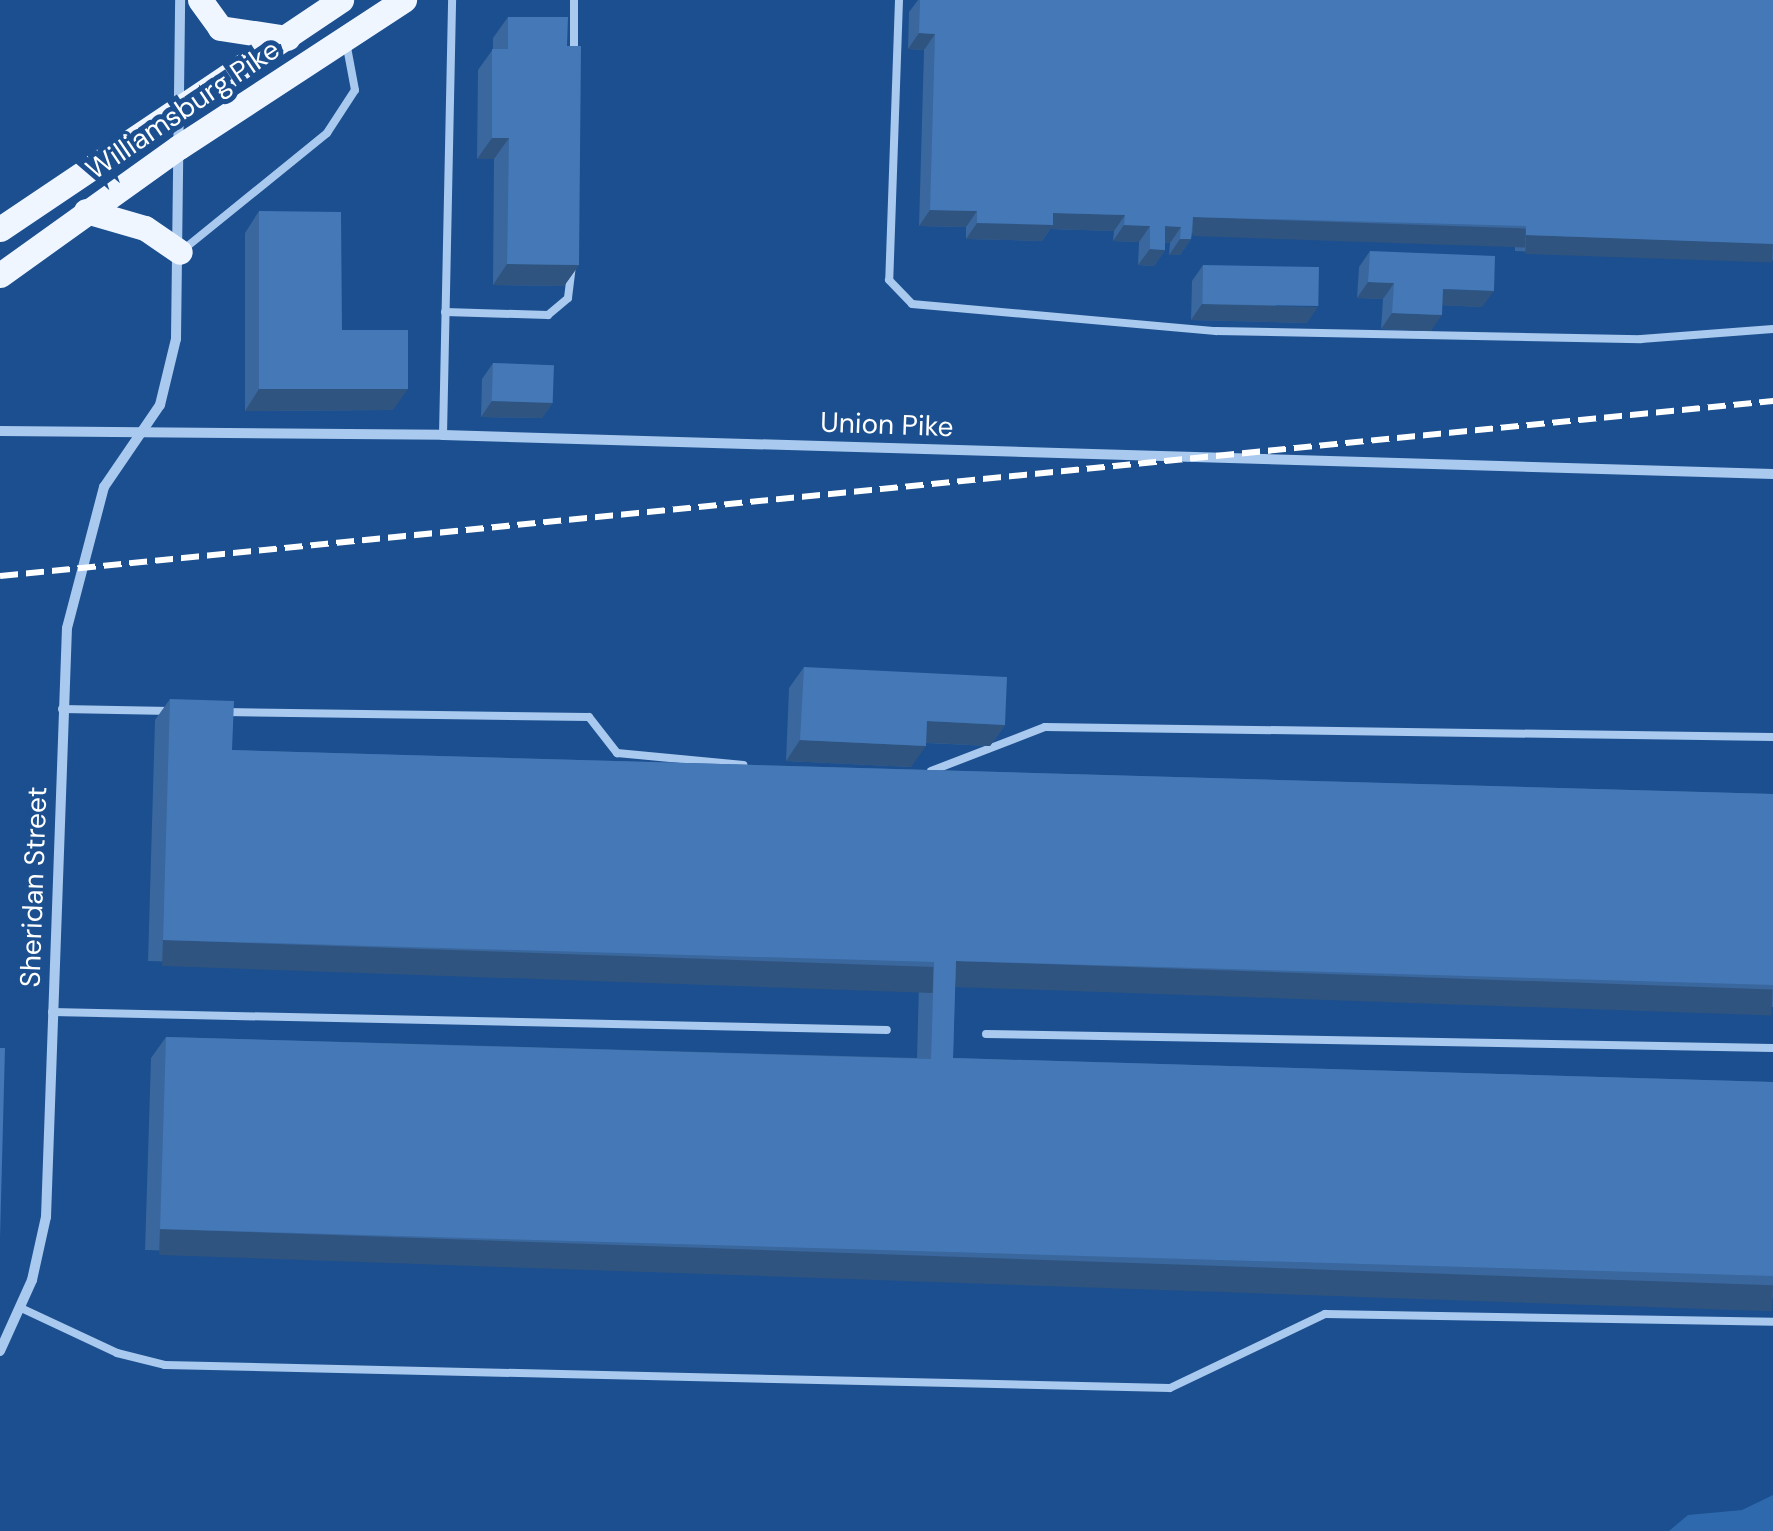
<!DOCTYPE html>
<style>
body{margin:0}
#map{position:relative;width:1773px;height:1531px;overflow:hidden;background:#1b4f8f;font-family:"DM Sans",sans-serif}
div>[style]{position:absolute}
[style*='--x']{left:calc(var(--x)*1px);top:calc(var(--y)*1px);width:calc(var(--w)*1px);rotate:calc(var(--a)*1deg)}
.green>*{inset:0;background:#2e69ad}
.lane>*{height:8px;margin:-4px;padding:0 4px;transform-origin:4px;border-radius:4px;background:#a9c9ee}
.street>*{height:10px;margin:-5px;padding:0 5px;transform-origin:5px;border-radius:5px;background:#a9c9ee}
.primary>*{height:25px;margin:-12.5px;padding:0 12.5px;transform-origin:12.5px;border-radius:12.5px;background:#f0f6ff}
.rail>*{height:6px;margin-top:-3px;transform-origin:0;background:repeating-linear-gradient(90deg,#fff 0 18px,transparent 0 26px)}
.wall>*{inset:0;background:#3a679d}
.shaded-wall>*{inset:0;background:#305480;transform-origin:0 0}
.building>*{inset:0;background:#4478b7;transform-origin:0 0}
span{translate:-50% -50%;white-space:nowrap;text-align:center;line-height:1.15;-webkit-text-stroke:10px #1b4f8f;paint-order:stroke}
.street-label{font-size:28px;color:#fff}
</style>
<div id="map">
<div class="green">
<i style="clip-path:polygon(1773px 1495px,1773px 1531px,1669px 1531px,1688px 1515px,1742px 1510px)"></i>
</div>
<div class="lane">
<i style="--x:899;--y:0;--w:280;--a:92"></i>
<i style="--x:889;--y:280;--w:33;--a:46"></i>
<i style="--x:912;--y:304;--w:305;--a:5.1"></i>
<i style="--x:1216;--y:331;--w:425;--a:1.1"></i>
<i style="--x:1641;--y:339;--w:132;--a:-4.3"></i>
<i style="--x:574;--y:55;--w:55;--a:-90"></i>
<i style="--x:184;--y:249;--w:184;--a:-39"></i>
<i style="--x:327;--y:133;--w:51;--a:-56.9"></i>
<i style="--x:355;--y:90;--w:49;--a:-100.6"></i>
<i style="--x:445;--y:312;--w:103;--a:1.7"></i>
<i style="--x:548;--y:315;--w:26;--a:-40"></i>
<i style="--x:568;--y:298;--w:34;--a:-83"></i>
<i style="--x:443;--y:435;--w:435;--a:-88.8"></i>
<i style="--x:62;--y:709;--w:109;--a:1.1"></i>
<i style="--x:225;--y:712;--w:364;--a:0.8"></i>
<i style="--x:589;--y:717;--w:46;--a:52.1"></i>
<i style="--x:617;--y:753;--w:127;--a:5.4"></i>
<i style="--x:931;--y:771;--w:122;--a:-21.1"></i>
<i style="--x:1045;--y:727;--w:728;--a:0.79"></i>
<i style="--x:52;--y:1012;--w:835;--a:1.23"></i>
<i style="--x:986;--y:1034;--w:787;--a:1.02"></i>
<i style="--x:21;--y:1308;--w:106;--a:25.1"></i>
<i style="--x:117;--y:1353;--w:49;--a:14"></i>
<i style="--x:165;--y:1365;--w:1005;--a:1.31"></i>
<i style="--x:1170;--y:1388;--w:172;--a:-25.5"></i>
<i style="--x:1325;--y:1314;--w:448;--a:1"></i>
</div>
<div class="street">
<i style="--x:0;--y:431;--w:443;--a:0.5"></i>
<i style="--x:443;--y:435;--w:1331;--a:1.68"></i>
<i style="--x:0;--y:1351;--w:78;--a:-65.7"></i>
<i style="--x:32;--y:1280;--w:65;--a:-77.5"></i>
<i style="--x:46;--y:1217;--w:589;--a:-87.96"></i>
<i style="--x:67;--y:628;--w:146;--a:-75.3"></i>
<i style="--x:104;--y:487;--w:99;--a:-55.7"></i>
<i style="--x:160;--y:405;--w:68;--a:-76.4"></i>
<i style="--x:176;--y:339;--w:339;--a:-89.3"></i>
</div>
<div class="primary">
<i style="--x:200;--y:0;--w:34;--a:54"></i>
<i style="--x:220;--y:28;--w:68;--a:8.5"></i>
<i style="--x:86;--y:211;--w:61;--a:16.1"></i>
<i style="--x:145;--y:228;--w:42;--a:34.4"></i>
<i style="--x:0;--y:229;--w:411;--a:-33.9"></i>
<i style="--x:0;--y:275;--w:220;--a:-35.6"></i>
<i style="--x:179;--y:147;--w:269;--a:-33.2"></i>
</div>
<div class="rail">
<i style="--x:0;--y:576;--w:1782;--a:-5.64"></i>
</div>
<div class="wall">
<i style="clip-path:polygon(918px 0,1773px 0,1773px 260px,1515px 251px,1515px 242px,1192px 233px,1191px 239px,1180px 255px,1169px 255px,1170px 243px,1165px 243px,1165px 250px,1154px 266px,1138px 265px,1139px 242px,1113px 241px,1114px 231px,1050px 229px,1042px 241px,966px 239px,966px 227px,919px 226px,924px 50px,908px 49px,909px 12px)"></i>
<i style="clip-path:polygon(508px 17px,567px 46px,579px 265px,564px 286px,493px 285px,494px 159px,477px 159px,478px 70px,493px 49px,493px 38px)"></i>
<i style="clip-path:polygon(259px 211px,342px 330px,393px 410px,245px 411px,245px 233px)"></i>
<i style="clip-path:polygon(1370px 251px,1482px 307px,1442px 305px,1431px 331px,1381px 329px,1383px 299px,1357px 298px,1359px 267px)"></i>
<i style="clip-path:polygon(1203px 265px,1307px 323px,1191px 320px,1192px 281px)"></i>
<i style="clip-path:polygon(493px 363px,553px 402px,542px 418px,481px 417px,482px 379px)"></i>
<i style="clip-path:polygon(804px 667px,1005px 725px,990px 746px,926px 743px,911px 767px,786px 761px,789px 688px)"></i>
<i style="clip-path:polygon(170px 699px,232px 750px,1773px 794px,1773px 1007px,955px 983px,953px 1058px,1773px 1082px,1773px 1298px,145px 1250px,151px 1058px,166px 1037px,917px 1058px,919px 984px,148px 961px,155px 720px)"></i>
</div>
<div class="shaded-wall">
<i style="clip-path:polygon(919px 33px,935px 34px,924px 50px,908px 49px)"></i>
<i style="clip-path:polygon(492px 138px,509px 138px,494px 159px,477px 159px)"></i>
<i style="clip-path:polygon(930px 210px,977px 211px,966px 227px,919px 226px)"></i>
<i style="clip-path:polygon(1053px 213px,1125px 215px,1114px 231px,1050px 229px,1042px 241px,966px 239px,977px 223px)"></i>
<i style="left:1193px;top:217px;width:333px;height:19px;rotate:2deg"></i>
<i style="clip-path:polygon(1124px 225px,1150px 226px,1139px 242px,1113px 241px)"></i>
<i style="clip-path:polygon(1165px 226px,1181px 227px,1170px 243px,1154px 242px)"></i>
<i style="left:1526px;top:235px;width:247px;height:19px;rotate:2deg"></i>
<i style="clip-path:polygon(1180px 239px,1191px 239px,1180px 255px,1169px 255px)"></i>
<i style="clip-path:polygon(1150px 249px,1165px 250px,1154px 266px,1138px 265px)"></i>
<i style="clip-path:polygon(507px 264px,579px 265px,564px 286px,493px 285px)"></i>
<i style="clip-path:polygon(1368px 282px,1394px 283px,1383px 299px,1357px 298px)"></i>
<i style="clip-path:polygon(1443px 289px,1494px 291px,1482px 307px,1432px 305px)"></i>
<i style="clip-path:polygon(1202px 304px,1318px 307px,1307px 323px,1191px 320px)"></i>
<i style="clip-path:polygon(1392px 313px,1442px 315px,1431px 331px,1381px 329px)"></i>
<i style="clip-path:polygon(259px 389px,408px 389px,393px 410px,245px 411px)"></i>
<i style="clip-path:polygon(492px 401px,553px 402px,542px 418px,481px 417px)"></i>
<i style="clip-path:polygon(927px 721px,1005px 725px,990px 746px,912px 742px)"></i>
<i style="clip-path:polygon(800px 740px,926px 746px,911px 767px,786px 761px)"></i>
<i style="left:163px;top:940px;width:771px;height:26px;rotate:2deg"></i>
<i style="left:956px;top:961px;width:817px;height:26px;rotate:2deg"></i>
<i style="left:160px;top:1229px;width:1614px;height:26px;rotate:2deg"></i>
</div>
<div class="building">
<i style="clip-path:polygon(920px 0,1773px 0,1773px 244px,1526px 235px,1526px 226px,1193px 217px,1191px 239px,1180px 239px,1181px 227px,1165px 226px,1165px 250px,1150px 249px,1150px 226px,1124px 225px,1125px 215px,1053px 213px,1053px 225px,977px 223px,977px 211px,930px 210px,935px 34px,919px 33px)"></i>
<i style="clip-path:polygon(508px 17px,568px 17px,567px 46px,581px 46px,579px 265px,507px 264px,509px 138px,492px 138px,492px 49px,508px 49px)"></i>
<i style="clip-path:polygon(259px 211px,341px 212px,342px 330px,408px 330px,408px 389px,259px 389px)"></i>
<i style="clip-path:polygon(1370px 251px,1495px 256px,1494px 291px,1443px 289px,1442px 315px,1392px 313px,1394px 283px,1368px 282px)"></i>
<i style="left:1203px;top:265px;width:116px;height:39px;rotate:1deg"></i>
<i style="left:493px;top:363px;width:61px;height:38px;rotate:2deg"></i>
<i style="clip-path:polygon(804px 667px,1007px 677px,1005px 725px,927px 721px,926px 746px,800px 740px)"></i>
<i style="clip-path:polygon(170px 699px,234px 701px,232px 750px,1773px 794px,1773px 985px,956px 961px,953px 1058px,1773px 1082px,1773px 1276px,160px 1229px,166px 1037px,931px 1059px,934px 962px,163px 940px)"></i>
<i style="clip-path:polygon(0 1048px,5px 1048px,0 1238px)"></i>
</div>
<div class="street-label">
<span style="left:183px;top:110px;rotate:-34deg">Williamsburg Pike</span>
<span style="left:887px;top:425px;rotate:2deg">Union Pike</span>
<span style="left:34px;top:887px;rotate:-88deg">Sheridan Street</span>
</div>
</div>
